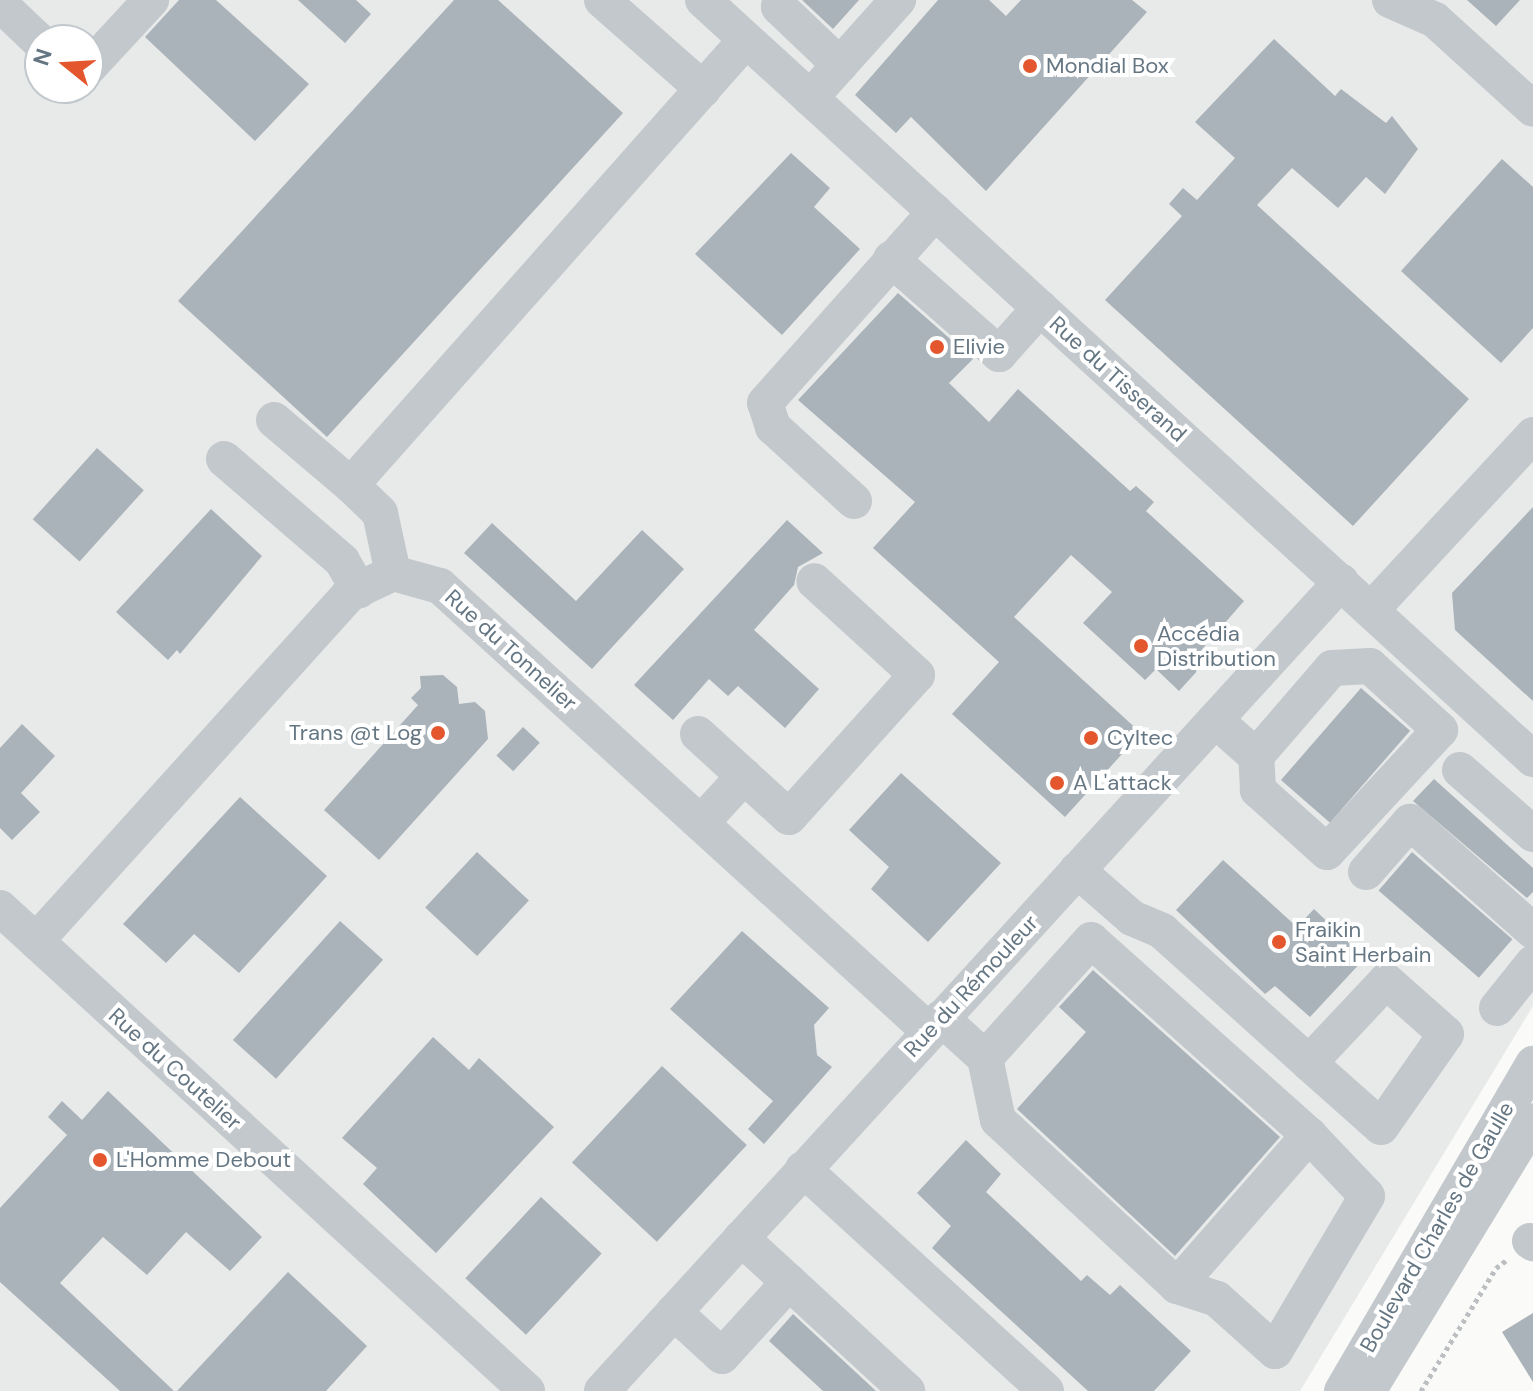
<!DOCTYPE html>
<meta charset="utf-8">
<style>
body{margin:0}
#map{position:relative;width:1533px;height:1391px;overflow:hidden;background:#fafaf8;font-family:"DM Sans",sans-serif}
div>[style]{position:absolute}
[style*='--x']{left:calc(var(--x)*1px);top:calc(var(--y)*1px);width:calc(var(--w)*1px);rotate:calc(var(--a)*1deg)}
.built>*{inset:0;background:#e8e9e9}
.building>*{inset:0;background:#aab3b9;transform-origin:0 0}
.path>*{height:5px;margin-top:-2.5px;transform-origin:0;background:repeating-linear-gradient(90deg,#bbbfc2 0 4px,transparent 0 8px)}
.minor>*{height:36px;margin:-18px;padding:0 18px;transform-origin:18px;border-radius:18px;background:#c3c8cc}
.dots>*{width:22px;height:22px;translate:-50% -50%;box-sizing:border-box;border:4px solid #fff;border-radius:50%}
span{translate:-50% -50%;white-space:nowrap;text-align:center;line-height:1.15;-webkit-text-stroke:8px #fff;paint-order:stroke}
.poi-label{font-size:22px;color:#657683}
.left{translate:0 -50%;text-align:left}
.right{translate:-100% -50%;text-align:right}
.street-label{font-size:22px;color:#657683}
.north{position:absolute;left:24px;top:24px;width:80px;height:80px;box-sizing:border-box;background:#fff;border:2px solid #c1c8cd;border-radius:50%;rotate:288deg;font-size:22px;font-weight:700;line-height:32px;text-align:center;color:#657683}
.north::after{content:'';display:block;margin:auto;width:28px;height:36px;background:#e4572e;clip-path:polygon(50% 0,100% 100%,50% 72%,0 100%)}
</style>
<div id="map">
<div class="built">
<i style="clip-path:polygon(evenodd,0 0,1533px 0,1533px 1006px,1300px 1391px,0 1391px,0 0,40px 40px,88px 40px,88px 88px,40px 88px,40px 40px)"></i>
</div>
<div class="building">
<i style="clip-path:polygon(179px 0,216px 0,309px 84px,255px 141px,145px 37px)"></i>
<i style="clip-path:polygon(298px 0,356px 0,371px 14px,345px 43px)"></i>
<i style="clip-path:polygon(454px 0,498px 0,623px 113px,327px 437px,178px 301px)"></i>
<i style="clip-path:polygon(802px 0,859px 0,833px 29px)"></i>
<i style="clip-path:polygon(938px 0,989px 0,1006px 16px,1021px 0,1132px 0,1147px 12px,986px 191px,911px 117px,896px 133px,855px 95px)"></i>
<i style="clip-path:polygon(1467px 0,1520px 0,1496px 26px)"></i>
<i style="clip-path:polygon(1274px 39px,1335px 96px,1341px 89px,1386px 123px,1392px 116px,1418px 149px,1385px 194px,1366px 177px,1338px 208px,1292px 168px,1257px 205px,1469px 399px,1353px 526px,1105px 300px,1182px 216px,1169px 204px,1183px 188px,1197px 200px,1235px 158px,1195px 122px)"></i>
<i style="clip-path:polygon(791px 153px,830px 188px,814px 207px,860px 249px,782px 335px,695px 254px)"></i>
<i style="clip-path:polygon(1502px 159px,1533px 187px,1533px 328px,1501px 363px,1401px 271px)"></i>
<i style="clip-path:polygon(898px 293px,973px 359px,949px 383px,989px 422px,1018px 389px,1130px 491px,1136px 486px,1154px 502px,1146px 511px,1244px 601px,1191px 662px,1199px 669px,1179px 691px,1156px 669px,1145px 680px,1083px 623px,1112px 592px,1071px 555px,1014px 617px,1141px 733px,1065px 817px,952px 714px,999px 662px,873px 548px,915px 502px,798px 400px)"></i>
<i style="left:97px;top:448px;width:63px;height:96px;rotate:42deg"></i>
<i style="clip-path:polygon(1533px 507px,1533px 701px,1455px 630px,1452px 593px)"></i>
<i style="clip-path:polygon(211px 509px,262px 556px,180px 654px,177px 650px,168px 660px,116px 612px)"></i>
<i style="clip-path:polygon(787px 520px,823px 553px,798px 567px,794px 585px,754px 630px,819px 689px,785px 728px,738px 686px,728px 696px,709px 679px,673px 720px,634px 685px)"></i>
<i style="clip-path:polygon(492px 523px,576px 601px,642px 530px,684px 569px,592px 669px,464px 553px)"></i>
<i style="clip-path:polygon(443px 675px,457px 687px,459px 704px,475px 702px,485px 711px,488px 739px,379px 860px,324px 810px,418px 705px,411px 698px,421px 688px,420px 676px)"></i>
<i style="left:1361px;top:688px;width:65px;height:122px;rotate:41deg"></i>
<i style="clip-path:polygon(22px 724px,55px 756px,21px 793px,40px 812px,12px 840px,0 828px,0 748px)"></i>
<i style="left:523px;top:727px;width:23px;height:39px;rotate:43deg"></i>
<i style="clip-path:polygon(901px 773px,1001px 863px,928px 942px,871px 889px,889px 867px,849px 830px)"></i>
<i style="clip-path:polygon(1434px 779px,1533px 868px,1533px 892px,1527px 898px,1413px 801px)"></i>
<i style="clip-path:polygon(240px 797px,327px 876px,239px 973px,194px 934px,166px 963px,123px 924px)"></i>
<i style="left:477px;top:852px;width:71px;height:76px;rotate:43deg"></i>
<i style="left:1412px;top:852px;width:133px;height:51px;rotate:41deg"></i>
<i style="clip-path:polygon(1223px 860px,1297px 927px,1314px 909px,1365px 958px,1310px 1017px,1275px 986px,1265px 994px,1176px 910px)"></i>
<i style="left:340px;top:921px;width:58px;height:160px;rotate:42deg"></i>
<i style="clip-path:polygon(742px 931px,829px 1008px,814px 1025px,817px 1055px,832px 1067px,764px 1144px,748px 1129px,773px 1101px,670px 1009px)"></i>
<i style="clip-path:polygon(1093px 970px,1280px 1137px,1175px 1256px,1017px 1109px,1086px 1032px,1059px 1007px)"></i>
<i style="clip-path:polygon(433px 1037px,469px 1070px,479px 1058px,554px 1127px,436px 1253px,363px 1184px,377px 1168px,342px 1138px)"></i>
<i style="left:662px;top:1066px;width:116px;height:132px;rotate:43deg"></i>
<i style="clip-path:polygon(108px 1091px,262px 1237px,230px 1271px,186px 1232px,147px 1275px,103px 1237px,60px 1283px,174px 1391px,120px 1391px,0 1282px,0 1208px,67px 1135px,48px 1117px,62px 1101px,82px 1120px)"></i>
<i style="clip-path:polygon(966px 1140px,1001px 1174px,986px 1192px,1081px 1281px,1087px 1275px,1110px 1295px,1120px 1285px,1191px 1351px,1154px 1391px,1088px 1391px,932px 1248px,951px 1226px,917px 1193px)"></i>
<i style="left:541px;top:1197px;width:83px;height:111px;rotate:43deg"></i>
<i style="clip-path:polygon(288px 1272px,367px 1346px,326px 1391px,177px 1391px)"></i>
<i style="clip-path:polygon(1533px 1313px,1533px 1382px,1502px 1332px)"></i>
<i style="clip-path:polygon(793px 1314px,876px 1391px,823px 1391px,769px 1341px)"></i>
</div>
<div class="path">
<i style="--x:1421;--y:1391;--w:144;--a:-58.6"></i>
<i style="--x:1496;--y:1268;--w:15;--a:-37"></i>
</div>
<div class="minor">
<i style="--x:602;--y:0;--w:135;--a:41.4"></i>
<i style="--x:703;--y:0;--w:1125;--a:42.44"></i>
<i style="--x:780;--y:0;--w:7;--a:98"></i>
<i style="--x:779;--y:7;--w:84;--a:43.6"></i>
<i style="--x:1390;--y:0;--w:49;--a:24"></i>
<i style="--x:1435;--y:20;--w:132;--a:42.2"></i>
<i style="--x:0;--y:4;--w:55;--a:43.5"></i>
<i style="--x:88;--y:68;--w:93;--a:-47.2"></i>
<i style="--x:810;--y:98;--w:132;--a:-48.1"></i>
<i style="--x:891;--y:259;--w:144;--a:41.3"></i>
<i style="--x:999;--y:354;--w:62;--a:-48.3"></i>
<i style="--x:274;--y:420;--w:101;--a:40.2"></i>
<i style="--x:351;--y:485;--w:595;--a:-48.41"></i>
<i style="--x:224;--y:459;--w:156;--a:40.8"></i>
<i style="--x:342;--y:561;--w:34;--a:60"></i>
<i style="--x:351;--y:485;--w:40;--a:44"></i>
<i style="--x:380;--y:513;--w:61;--a:77.8"></i>
<i style="--x:854;--y:501;--w:110;--a:-137.6"></i>
<i style="--x:773;--y:427;--w:25;--a:-108"></i>
<i style="--x:765;--y:403;--w:256;--a:-48.3"></i>
<i style="--x:1372;--y:609;--w:237;--a:-47.2"></i>
<i style="--x:1215;--y:720;--w:55;--a:41.3"></i>
<i style="--x:1256;--y:756;--w:116;--a:-49.2"></i>
<i style="--x:1332;--y:668;--w:38;--a:-3"></i>
<i style="--x:1370;--y:666;--w:95;--a:42.4"></i>
<i style="--x:1440;--y:730;--w:166;--a:132.8"></i>
<i style="--x:1327;--y:852;--w:93;--a:-138.1"></i>
<i style="--x:1258;--y:790;--w:34;--a:-93"></i>
<i style="--x:698;--y:734;--w:123;--a:42.4"></i>
<i style="--x:789;--y:817;--w:191;--a:-48"></i>
<i style="--x:917;--y:675;--w:139;--a:-137.6"></i>
<i style="--x:1460;--y:770;--w:97;--a:41.2"></i>
<i style="--x:701;--y:823;--w:64;--a:-47.5"></i>
<i style="--x:1077;--y:870;--w:73;--a:41.1"></i>
<i style="--x:1132;--y:918;--w:33;--a:23"></i>
<i style="--x:1162;--y:931;--w:198;--a:41.9"></i>
<i style="--x:1309;--y:1063;--w:96;--a:41.6"></i>
<i style="--x:1381;--y:1127;--w:113;--a:-55"></i>
<i style="--x:1446;--y:1034;--w:80;--a:-138.5"></i>
<i style="--x:1386;--y:981;--w:112;--a:133.2"></i>
<i style="--x:1366;--y:872;--w:67;--a:-48.7"></i>
<i style="--x:1410;--y:822;--w:164;--a:41.5"></i>
<i style="--x:0;--y:908;--w:715;--a:42.51"></i>
<i style="--x:36;--y:941;--w:467;--a:-47.9"></i>
<i style="--x:349;--y:594;--w:49;--a:-25.5"></i>
<i style="--x:393;--y:573;--w:49;--a:15.5"></i>
<i style="--x:440;--y:586;--w:661;--a:42.3"></i>
<i style="--x:1497;--y:1008;--w:58;--a:-51.3"></i>
<i style="--x:941;--y:1018;--w:59;--a:42.3"></i>
<i style="--x:985;--y:1058;--w:63;--a:78.2"></i>
<i style="--x:998;--y:1120;--w:244;--a:42.8"></i>
<i style="--x:1177;--y:1286;--w:201;--a:-48.8"></i>
<i style="--x:1309;--y:1135;--w:292;--a:-138.2"></i>
<i style="--x:1091;--y:940;--w:159;--a:131.9"></i>
<i style="--x:803;--y:1169;--w:329;--a:42.4"></i>
<i style="--x:1530;--y:1241;--w:4;--a:34"></i>
<i style="--x:789;--y:1282;--w:161;--a:42.7"></i>
<i style="--x:1177;--y:1286;--w:42;--a:18"></i>
<i style="--x:1217;--y:1299;--w:78;--a:41.9"></i>
<i style="--x:1275;--y:1351;--w:180;--a:-59.3"></i>
<i style="--x:1367;--y:1196;--w:84;--a:-133.6"></i>
<i style="--x:674;--y:1312;--w:65;--a:42.5"></i>
<i style="--x:722;--y:1356;--w:100;--a:-47.8"></i>
<i style="--x:789;--y:1282;--w:65;--a:-137.5"></i>
<i style="--x:602;--y:1391;--w:1096;--a:-47.59"></i>
<i style="--x:1342;--y:1391;--w:379;--a:-59.7"></i>
<i style="--x:1368;--y:1391;--w:316;--a:-58.6"></i>
</div>
<div class="dots">
<i style="left:1030px;top:66px;background:#e4572e"></i>
<i style="left:937px;top:347px;background:#e4572e"></i>
<i style="left:1141px;top:646px;background:#e4572e"></i>
<i style="left:438px;top:733px;background:#e4572e"></i>
<i style="left:1091px;top:738px;background:#e4572e"></i>
<i style="left:1057px;top:783px;background:#e4572e"></i>
<i style="left:1279px;top:942px;background:#e4572e"></i>
<i style="left:100px;top:1160px;background:#e4572e"></i>
</div>
<div class="poi-label">
<span class="left" style="left:1046px;top:66px">Mondial Box</span>
<span class="left" style="left:953px;top:347px">Elivie</span>
<span class="left" style="left:1157px;top:646px">Accédia<br>Distribution</span>
<span class="right" style="left:422px;top:733px">Trans @t Log</span>
<span class="left" style="left:1107px;top:738px">Cyltec</span>
<span class="left" style="left:1073px;top:783px">A L'attack</span>
<span class="left" style="left:1295px;top:942px">Fraikin<br>Saint Herbain</span>
<span class="left" style="left:116px;top:1160px">L'Homme Debout</span>
</div>
<div class="street-label">
<span style="left:1118px;top:379px;rotate:42deg">Rue du Tisserand</span>
<span style="left:511px;top:650px;rotate:42deg">Rue du Tonnelier</span>
<span style="left:971px;top:986px;rotate:-47deg">Rue du Rémouleur</span>
<span style="left:175px;top:1069px;rotate:42deg">Rue du Coutelier</span>
<span style="left:1437px;top:1227px;rotate:-60deg">Boulevard Charles de Gaulle</span>
</div>
<div class="north">N</div>
</div>
